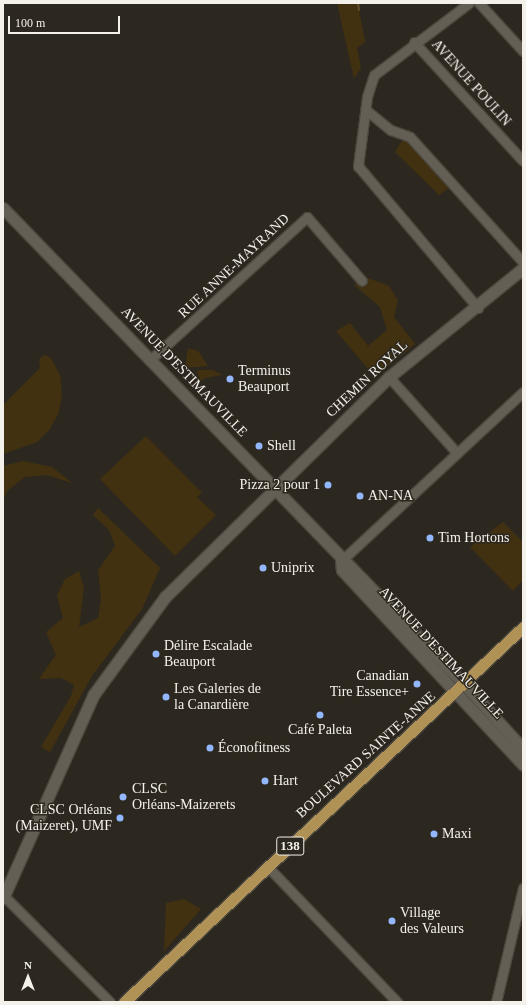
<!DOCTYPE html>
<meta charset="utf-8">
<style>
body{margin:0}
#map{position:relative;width:526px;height:1005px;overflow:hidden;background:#2d281f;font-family:"Times New Roman",serif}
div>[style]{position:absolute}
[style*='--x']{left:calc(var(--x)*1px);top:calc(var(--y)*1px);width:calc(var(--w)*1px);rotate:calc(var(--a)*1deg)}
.green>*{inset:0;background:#423110}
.stream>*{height:2px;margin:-1px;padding:0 1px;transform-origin:1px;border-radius:1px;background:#634e25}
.roads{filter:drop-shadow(1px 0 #4b473f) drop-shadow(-1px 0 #4b473f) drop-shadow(0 1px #4b473f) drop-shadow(0 -1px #4b473f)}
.minor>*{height:9px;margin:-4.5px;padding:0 4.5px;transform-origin:4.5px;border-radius:4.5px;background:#645f54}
.secondary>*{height:11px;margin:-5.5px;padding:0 5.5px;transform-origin:5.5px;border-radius:5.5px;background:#645f54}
.primary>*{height:11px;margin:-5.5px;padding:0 5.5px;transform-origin:5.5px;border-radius:5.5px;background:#b09256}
.dots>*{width:11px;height:11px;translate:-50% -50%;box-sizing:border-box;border:2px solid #2d281f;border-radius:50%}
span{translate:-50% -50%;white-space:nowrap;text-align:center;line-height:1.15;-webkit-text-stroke:3px #2d281f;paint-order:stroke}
.shield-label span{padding:1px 3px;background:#2d281f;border:1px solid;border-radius:3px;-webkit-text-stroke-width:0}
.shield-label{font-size:13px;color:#f4f1eb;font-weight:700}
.street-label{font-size:14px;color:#f4f1eb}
.poi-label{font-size:14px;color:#f4f1eb}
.left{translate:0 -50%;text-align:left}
.right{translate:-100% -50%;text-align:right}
.frame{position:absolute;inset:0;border:4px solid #f4f1eb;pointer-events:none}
.north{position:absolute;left:8px;top:957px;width:40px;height:40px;-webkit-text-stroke:3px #2d281f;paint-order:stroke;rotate:0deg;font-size:11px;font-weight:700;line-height:16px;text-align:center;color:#f4f1eb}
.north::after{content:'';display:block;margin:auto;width:14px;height:18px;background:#f4f1eb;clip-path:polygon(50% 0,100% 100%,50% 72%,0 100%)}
.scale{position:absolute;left:8px;top:16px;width:112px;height:18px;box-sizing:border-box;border:2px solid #f4f1eb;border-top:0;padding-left:5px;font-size:12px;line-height:14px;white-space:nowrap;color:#f4f1eb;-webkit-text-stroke:3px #2d281f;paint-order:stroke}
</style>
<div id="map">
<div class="green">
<i style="clip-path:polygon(337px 3px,357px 3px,359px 10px,365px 42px,357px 48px,361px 68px,354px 78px)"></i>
<i style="clip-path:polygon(409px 129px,455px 183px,439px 195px,395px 152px)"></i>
<i style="clip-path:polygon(365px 277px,389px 286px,398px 300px,394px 317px,415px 344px,375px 377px,336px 331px,350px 323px,368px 346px,387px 330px,380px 307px,354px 285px)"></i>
<i style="clip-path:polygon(188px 348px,198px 351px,208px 366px,185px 368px)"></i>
<i style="clip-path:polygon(45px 355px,51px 358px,60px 375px,62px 394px,59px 412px,50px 429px,37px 442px,3px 454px,3px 405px,40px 368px,39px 359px)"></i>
<i style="clip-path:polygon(197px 370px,213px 370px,222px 375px,205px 378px,200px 383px)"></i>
<i style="clip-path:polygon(146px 436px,202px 493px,197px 497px,216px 515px,175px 556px,100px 479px)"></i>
<i style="clip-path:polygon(23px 461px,52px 467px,72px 483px,47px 475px,25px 477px,8px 490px,3px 501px,3px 466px)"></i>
<i style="clip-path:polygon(98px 508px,160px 568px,142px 609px,92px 676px,50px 752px,41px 747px,71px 696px,74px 685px,61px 678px,39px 679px,56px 655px,46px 632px,63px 618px,57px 596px,65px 579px,79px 571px,84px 588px,79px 627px,98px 618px,101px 600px,98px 570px,115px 546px,109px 530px,93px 515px)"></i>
<i style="clip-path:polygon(503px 522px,523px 542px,523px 580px,513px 591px,470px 547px)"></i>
<i style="clip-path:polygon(184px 899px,201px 909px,164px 951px,166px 903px)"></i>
</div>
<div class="stream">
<i style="--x:358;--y:3;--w:7;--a:82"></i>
</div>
<div class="roads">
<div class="minor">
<i style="--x:469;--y:3;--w:119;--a:142.8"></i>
<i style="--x:374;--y:75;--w:23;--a:108"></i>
<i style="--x:367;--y:97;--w:70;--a:97.4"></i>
<i style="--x:358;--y:166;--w:186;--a:49.8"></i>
<i style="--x:479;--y:3;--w:65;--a:47.5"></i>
<i style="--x:414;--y:42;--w:161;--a:47.5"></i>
<i style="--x:366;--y:110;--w:32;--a:39"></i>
<i style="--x:391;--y:130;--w:20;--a:20"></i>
<i style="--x:410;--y:137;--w:169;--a:47.9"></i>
<i style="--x:151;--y:359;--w:211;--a:-42.3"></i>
<i style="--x:307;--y:217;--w:84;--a:49.3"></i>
<i style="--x:389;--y:377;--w:102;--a:48.2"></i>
<i style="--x:341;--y:561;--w:248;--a:-42.9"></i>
<i style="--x:268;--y:867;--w:187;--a:46.3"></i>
<i style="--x:4;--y:896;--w:150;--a:45"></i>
<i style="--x:496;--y:1002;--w:117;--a:-76.7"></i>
</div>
<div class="secondary">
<i style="--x:3;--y:208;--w:664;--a:45.92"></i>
<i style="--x:465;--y:685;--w:86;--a:47.8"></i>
<i style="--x:341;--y:561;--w:9;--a:84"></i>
<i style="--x:342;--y:570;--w:266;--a:47.1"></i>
<i style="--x:3;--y:898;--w:223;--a:-66"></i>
<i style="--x:94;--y:694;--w:120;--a:-53.8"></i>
<i style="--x:165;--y:597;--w:314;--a:-44.5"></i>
<i style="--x:389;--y:377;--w:173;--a:-39.1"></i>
</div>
<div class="primary">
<i style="--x:124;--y:1002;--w:548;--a:-43.22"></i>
</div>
</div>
<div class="dots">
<i style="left:230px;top:379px;background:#92b7fd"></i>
<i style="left:259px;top:446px;background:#92b7fd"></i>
<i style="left:328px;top:485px;background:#92b7fd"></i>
<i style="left:360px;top:496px;background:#92b7fd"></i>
<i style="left:430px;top:538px;background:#92b7fd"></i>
<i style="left:263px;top:568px;background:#92b7fd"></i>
<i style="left:156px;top:654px;background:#92b7fd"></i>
<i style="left:417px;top:684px;background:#92b7fd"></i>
<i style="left:166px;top:697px;background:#92b7fd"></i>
<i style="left:320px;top:715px;background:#92b7fd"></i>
<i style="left:210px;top:748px;background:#92b7fd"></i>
<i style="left:265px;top:781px;background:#92b7fd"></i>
<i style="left:123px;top:797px;background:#92b7fd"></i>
<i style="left:120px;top:818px;background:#92b7fd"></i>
<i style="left:434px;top:834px;background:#92b7fd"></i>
<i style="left:392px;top:921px;background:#92b7fd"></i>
</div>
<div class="shield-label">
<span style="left:290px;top:846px">138</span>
</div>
<div class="street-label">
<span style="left:471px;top:83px;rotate:48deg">AVENUE POULIN</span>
<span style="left:234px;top:266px;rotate:-43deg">RUE ANNE-MAYRAND</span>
<span style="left:184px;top:372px;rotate:46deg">AVENUE D'ESTIMAUVILLE</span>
<span style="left:367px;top:379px;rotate:-43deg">CHEMIN ROYAL</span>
<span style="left:441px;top:653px;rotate:47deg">AVENUE D'ESTIMAUVILLE</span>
<span style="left:366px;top:755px;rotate:-42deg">BOULEVARD SAINTE-ANNE</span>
</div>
<div class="poi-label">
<span class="left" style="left:238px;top:379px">Terminus<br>Beauport</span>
<span class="left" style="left:267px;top:446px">Shell</span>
<span class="right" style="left:320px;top:485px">Pizza 2 pour 1</span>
<span class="left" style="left:368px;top:496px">AN-NA</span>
<span class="left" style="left:438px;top:538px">Tim Hortons</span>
<span class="left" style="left:271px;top:568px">Uniprix</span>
<span class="left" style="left:164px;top:654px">Délire Escalade<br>Beauport</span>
<span class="right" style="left:409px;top:684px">Canadian<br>Tire Essence+</span>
<span class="left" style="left:174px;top:697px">Les Galeries de<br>la Canardière</span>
<span style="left:320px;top:730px">Café Paleta</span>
<span class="left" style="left:218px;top:748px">Éconofitness</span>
<span class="left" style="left:273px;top:781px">Hart</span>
<span class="left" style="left:132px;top:797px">CLSC<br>Orléans-Maizerets</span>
<span class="right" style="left:112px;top:818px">CLSC Orléans<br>(Maizeret), UMF</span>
<span class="left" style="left:442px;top:834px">Maxi</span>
<span class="left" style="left:400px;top:921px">Village<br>des Valeurs</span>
</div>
<div class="frame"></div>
<div class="north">N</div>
<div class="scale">100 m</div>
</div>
